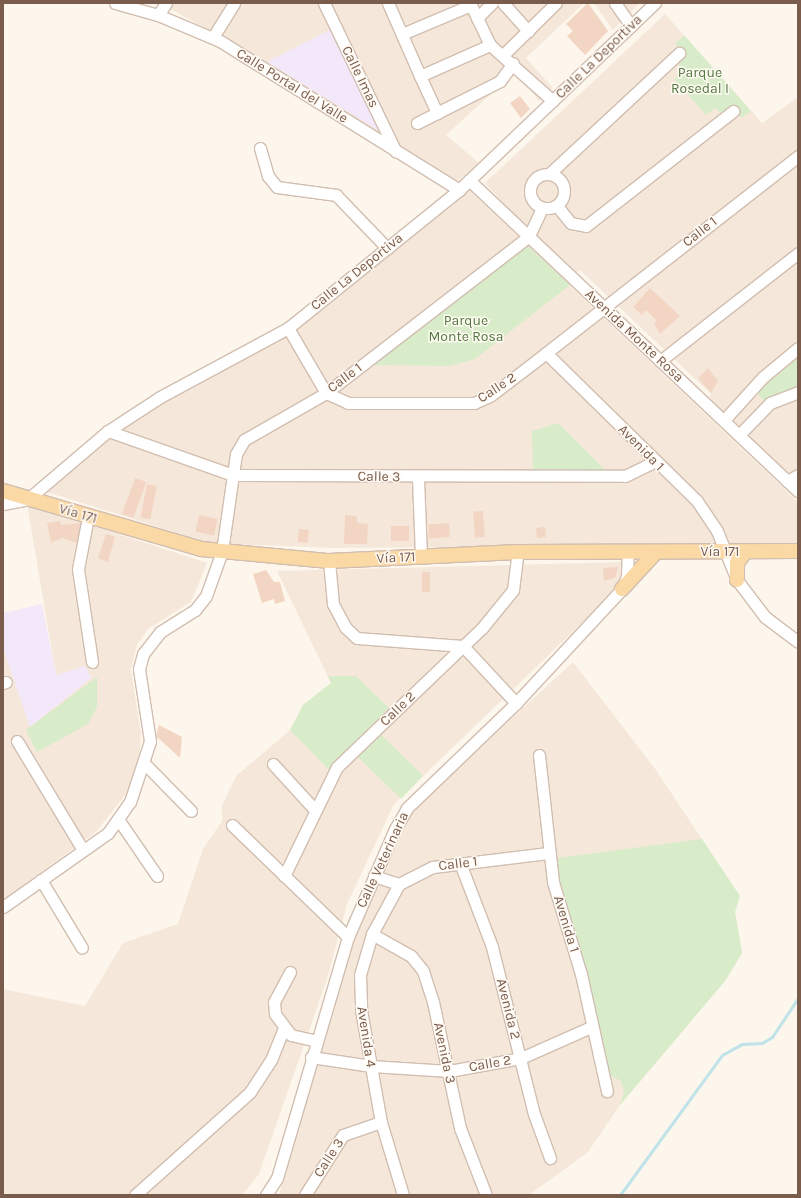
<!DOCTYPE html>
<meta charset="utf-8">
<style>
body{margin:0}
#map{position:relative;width:801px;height:1198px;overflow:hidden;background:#fdf6ec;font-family:Karla,sans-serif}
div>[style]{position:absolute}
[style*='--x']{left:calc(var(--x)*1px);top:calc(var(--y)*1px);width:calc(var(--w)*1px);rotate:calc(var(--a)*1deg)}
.residential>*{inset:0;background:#f5e8da}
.education>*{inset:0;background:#f3e8fa}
.green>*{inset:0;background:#d8ecc9;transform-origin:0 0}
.stream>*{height:3px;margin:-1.5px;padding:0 1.5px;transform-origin:1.5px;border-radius:1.5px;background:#bfe3e8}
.building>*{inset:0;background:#f3d5c3;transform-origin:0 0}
.roads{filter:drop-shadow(1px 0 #d1beb0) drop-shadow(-1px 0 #d1beb0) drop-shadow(0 1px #d1beb0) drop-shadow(0 -1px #d1beb0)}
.minor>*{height:11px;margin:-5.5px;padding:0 5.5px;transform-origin:5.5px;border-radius:5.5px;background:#fff}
.minor>.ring{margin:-5.5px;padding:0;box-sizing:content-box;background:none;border:11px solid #fff;border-radius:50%}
.major>*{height:14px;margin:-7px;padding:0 7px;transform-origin:7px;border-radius:7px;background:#fbd9a5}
span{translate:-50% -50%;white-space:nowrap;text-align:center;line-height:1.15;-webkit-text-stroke:3px #fffaf3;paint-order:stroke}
.street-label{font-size:14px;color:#7a5c4d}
.park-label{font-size:14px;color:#537a41}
.frame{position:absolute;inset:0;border:4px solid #7a5c4d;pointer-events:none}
</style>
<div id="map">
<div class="residential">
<i style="clip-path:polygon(151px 3px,584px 3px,526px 58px,553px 88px,539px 101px,515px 72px,446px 135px,479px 163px,458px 181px,224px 38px,172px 10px)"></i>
<i style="clip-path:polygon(594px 3px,640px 3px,613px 30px)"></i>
<i style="clip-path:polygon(665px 14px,762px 123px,798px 97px,798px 484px,709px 398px,711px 394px,580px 270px,571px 276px,485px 183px)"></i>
<i style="clip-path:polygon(468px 189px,798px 502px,798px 544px,332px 548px,210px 543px,47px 492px,105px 440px,166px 397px,290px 330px)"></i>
<i style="clip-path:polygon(27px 504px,207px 563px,191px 602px,148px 629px,137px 645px,131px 670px,141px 734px,139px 762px,126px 794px,96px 832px,3px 900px,3px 647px,30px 726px,85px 666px,56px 675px)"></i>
<i style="clip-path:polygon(624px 562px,624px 573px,613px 593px,394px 804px,347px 904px,328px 976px,259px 1174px,242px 1195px,3px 1195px,3px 989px,85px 1006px,123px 943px,178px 924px,203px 849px,222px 821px,222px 806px,236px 776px,290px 730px,303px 705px,331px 683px,277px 571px)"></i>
<i style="clip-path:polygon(573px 662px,656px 770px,740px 896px,735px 912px,742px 953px,725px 981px,620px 1105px,588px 1152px,529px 1195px,279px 1195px,356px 932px,411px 811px)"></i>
</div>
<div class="education">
<i style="clip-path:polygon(330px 30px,383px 133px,267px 62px)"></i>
<i style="clip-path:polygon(42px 604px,56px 675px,85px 666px,91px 678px,30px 727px,3px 647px,3px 613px)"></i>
</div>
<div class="green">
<i style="clip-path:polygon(684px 35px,751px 111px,741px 118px,734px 108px,721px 113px,715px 108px,706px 115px,674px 79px,682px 72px,678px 62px,684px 54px,675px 44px)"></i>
<i style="clip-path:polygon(527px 245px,570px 285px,475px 359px,450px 366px,368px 365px)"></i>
<i style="clip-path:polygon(798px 358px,798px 389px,767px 403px,759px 396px,759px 390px)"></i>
<i style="clip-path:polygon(558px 423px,606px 471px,533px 472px,532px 431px)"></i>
<i style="clip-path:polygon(328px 676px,356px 676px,389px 708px,342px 754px,330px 771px,290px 730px,303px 705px,331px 683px)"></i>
<i style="clip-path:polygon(97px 677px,97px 707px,88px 724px,37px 752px,26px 730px)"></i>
<i style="left:378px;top:732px;width:63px;height:32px;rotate:44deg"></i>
<i style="clip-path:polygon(702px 839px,740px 896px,735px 912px,742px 953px,725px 981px,620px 1105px,624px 1092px,621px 1081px,610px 1075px,578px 940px,559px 882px,557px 858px)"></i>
</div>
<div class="stream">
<i style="--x:620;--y:1195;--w:173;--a:-53.9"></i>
<i style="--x:722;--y:1055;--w:23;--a:-29"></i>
<i style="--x:742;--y:1044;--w:20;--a:-3"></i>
<i style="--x:762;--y:1043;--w:12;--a:-31"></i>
<i style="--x:772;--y:1037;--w:47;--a:-56.3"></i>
</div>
<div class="building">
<i style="clip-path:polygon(588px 3px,608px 31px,585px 55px,567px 36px,573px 31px,566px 24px)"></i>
<i style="clip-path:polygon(520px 96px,530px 109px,521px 118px,510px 103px)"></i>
<i style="clip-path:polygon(650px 288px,680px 316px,660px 334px,654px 324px,657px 321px,646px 310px,642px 315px,633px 307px)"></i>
<i style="clip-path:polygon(708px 368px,718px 381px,711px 393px,698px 378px)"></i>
<i style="left:135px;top:478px;width:12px;height:38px;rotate:20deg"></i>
<i style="left:147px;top:484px;width:10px;height:34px;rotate:11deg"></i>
<i style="left:483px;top:511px;width:26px;height:10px;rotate:86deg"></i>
<i style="left:199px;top:515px;width:19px;height:17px;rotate:12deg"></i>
<i style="clip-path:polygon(345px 515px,357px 516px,357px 523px,368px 524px,367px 544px,344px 544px)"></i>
<i style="clip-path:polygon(60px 521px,61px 525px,82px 523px,77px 543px,62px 538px,51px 543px,47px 523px)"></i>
<i style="left:449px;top:523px;width:14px;height:21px;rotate:86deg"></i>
<i style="left:391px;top:526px;width:18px;height:15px"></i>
<i style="left:545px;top:527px;width:10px;height:9px;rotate:84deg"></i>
<i style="left:299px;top:529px;width:10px;height:13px;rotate:6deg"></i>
<i style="clip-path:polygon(106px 534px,115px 537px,108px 562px,98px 558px)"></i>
<i style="clip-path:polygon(618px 567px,615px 578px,604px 581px,603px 568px)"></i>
<i style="clip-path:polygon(266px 570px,274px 582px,280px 582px,285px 601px,275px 604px,274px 599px,262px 603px,253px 574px)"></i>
<i style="left:422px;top:572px;width:8px;height:20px"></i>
<i style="clip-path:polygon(159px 725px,182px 737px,180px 758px,156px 736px)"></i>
</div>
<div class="roads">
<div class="minor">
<i style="--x:115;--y:3;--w:45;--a:15.6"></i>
<i style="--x:158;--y:15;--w:67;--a:22.8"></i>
<i style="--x:220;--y:41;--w:282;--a:31.9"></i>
<i style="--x:324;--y:3;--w:165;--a:64.2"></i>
<i style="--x:388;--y:3;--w:80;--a:66.3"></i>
<i style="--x:420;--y:76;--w:77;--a:-23.9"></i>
<i style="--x:470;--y:3;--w:47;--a:64.5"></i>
<i style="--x:490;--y:45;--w:84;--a:41.6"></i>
<i style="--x:503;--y:3;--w:38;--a:48"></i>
<i style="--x:615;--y:3;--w:28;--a:55"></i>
<i style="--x:158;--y:15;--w:14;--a:-56"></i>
<i style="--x:477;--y:18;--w:21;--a:-45"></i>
<i style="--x:402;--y:34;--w:75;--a:-22.8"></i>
<i style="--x:213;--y:37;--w:40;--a:-58"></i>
<i style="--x:503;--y:55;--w:74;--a:-44.5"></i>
<i style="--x:420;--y:76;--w:41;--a:65.3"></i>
<i style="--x:417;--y:123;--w:93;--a:-26.8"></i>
<i style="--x:500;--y:81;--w:22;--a:-54"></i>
<i style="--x:260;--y:148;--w:29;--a:74"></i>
<i style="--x:268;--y:176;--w:14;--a:51"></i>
<i style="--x:277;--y:187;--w:60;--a:7.7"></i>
<i style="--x:336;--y:195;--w:74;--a:46.1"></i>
<i class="ring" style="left:530px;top:174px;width:23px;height:23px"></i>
<i style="--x:549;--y:174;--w:178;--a:-42.9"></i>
<i style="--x:469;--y:180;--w:453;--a:43.4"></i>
<i style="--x:557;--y:206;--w:22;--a:51"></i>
<i style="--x:571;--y:223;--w:15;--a:11"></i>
<i style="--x:586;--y:226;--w:187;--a:-38"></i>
<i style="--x:288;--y:328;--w:75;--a:59.7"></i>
<i style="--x:326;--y:393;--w:24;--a:24"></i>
<i style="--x:348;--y:403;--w:126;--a:0"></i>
<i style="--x:474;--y:403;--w:17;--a:-24"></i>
<i style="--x:490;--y:396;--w:71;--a:-37.5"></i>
<i style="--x:546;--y:353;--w:320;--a:-38"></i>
<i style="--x:546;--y:353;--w:211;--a:44.4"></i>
<i style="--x:697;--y:501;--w:36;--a:56"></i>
<i style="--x:717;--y:531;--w:53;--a:67.8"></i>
<i style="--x:737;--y:580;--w:46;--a:52.9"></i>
<i style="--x:765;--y:617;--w:41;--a:37.1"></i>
<i style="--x:660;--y:361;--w:175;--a:-38"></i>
<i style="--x:724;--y:420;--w:58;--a:-47.8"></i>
<i style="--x:763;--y:377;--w:45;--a:-39.6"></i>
<i style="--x:108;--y:431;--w:133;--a:19.4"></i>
<i style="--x:233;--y:475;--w:392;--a:0.1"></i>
<i style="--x:625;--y:476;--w:32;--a:-26"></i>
<i style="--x:739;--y:435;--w:45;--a:-45.9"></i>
<i style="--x:770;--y:403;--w:30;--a:-21"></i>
<i style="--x:418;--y:478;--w:79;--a:87.8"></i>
<i style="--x:787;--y:481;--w:13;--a:-29"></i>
<i style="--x:3;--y:504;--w:25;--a:-11"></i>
<i style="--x:28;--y:499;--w:105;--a:-40.4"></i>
<i style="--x:108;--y:431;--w:62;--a:-33.2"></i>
<i style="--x:160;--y:397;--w:145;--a:-28.3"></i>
<i style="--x:288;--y:328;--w:220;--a:-38.9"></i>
<i style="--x:459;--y:190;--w:271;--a:-43.7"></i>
<i style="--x:88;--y:517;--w:53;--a:100.9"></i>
<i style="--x:78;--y:569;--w:94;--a:81.4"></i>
<i style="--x:329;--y:561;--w:43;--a:84.7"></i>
<i style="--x:333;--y:604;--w:26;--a:62"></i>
<i style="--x:345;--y:627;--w:16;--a:43"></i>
<i style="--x:357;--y:638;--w:106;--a:4.3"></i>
<i style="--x:463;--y:646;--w:78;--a:47.1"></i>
<i style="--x:3;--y:683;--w:3;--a:-18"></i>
<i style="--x:17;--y:741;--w:127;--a:58.8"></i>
<i style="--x:539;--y:755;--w:128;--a:83.7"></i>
<i style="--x:553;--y:882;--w:96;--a:73.1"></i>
<i style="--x:581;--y:974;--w:120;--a:77.5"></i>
<i style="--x:144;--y:763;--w:67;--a:45.6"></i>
<i style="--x:273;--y:764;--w:62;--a:47.6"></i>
<i style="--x:118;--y:819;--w:69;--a:55.6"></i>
<i style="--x:232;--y:825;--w:161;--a:44"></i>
<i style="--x:460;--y:863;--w:90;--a:69.1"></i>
<i style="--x:492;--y:947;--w:172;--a:75.9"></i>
<i style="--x:534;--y:1114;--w:47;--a:70"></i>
<i style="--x:284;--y:876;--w:121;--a:-64.1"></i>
<i style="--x:337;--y:767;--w:201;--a:-43.8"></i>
<i style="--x:482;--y:628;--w:49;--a:-50.8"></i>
<i style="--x:513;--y:590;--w:38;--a:-83"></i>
<i style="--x:374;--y:876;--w:26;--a:18"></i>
<i style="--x:399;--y:884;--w:38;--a:-27"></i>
<i style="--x:433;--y:867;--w:116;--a:-6.9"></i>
<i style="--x:41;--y:880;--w:79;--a:58.9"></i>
<i style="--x:399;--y:884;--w:57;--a:118.4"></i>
<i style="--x:372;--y:934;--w:43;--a:106.3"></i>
<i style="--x:360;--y:975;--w:35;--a:88"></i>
<i style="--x:361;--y:1010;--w:114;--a:79.9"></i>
<i style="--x:381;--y:1122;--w:76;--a:73.2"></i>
<i style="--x:3;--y:907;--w:128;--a:-35.2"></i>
<i style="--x:108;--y:833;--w:38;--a:-55"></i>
<i style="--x:130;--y:802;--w:64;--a:-71.8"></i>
<i style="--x:150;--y:741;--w:73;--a:-98.7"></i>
<i style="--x:139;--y:669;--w:16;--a:-75"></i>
<i style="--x:143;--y:654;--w:28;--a:-52"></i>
<i style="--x:160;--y:632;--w:41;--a:-32.2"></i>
<i style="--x:195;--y:610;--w:18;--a:-52"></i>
<i style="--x:206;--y:596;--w:48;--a:-70.4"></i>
<i style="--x:222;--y:551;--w:98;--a:-81.8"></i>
<i style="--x:236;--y:454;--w:16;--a:-60"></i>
<i style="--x:244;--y:440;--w:95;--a:-29.8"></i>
<i style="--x:326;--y:393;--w:257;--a:-37.7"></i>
<i style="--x:529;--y:236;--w:31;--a:-65"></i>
<i style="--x:372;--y:934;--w:45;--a:29.4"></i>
<i style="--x:411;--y:956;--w:19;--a:51"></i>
<i style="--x:423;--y:971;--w:33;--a:72"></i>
<i style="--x:433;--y:1002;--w:129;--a:77.9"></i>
<i style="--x:460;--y:1128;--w:72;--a:68.8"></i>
<i style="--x:290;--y:972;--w:34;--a:118"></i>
<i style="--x:274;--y:1002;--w:12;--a:85"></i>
<i style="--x:275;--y:1014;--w:26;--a:53"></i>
<i style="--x:291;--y:1035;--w:26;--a:13"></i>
<i style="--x:311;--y:1057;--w:61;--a:8.5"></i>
<i style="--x:371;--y:1066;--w:78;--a:3.7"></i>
<i style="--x:449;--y:1071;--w:73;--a:-10.2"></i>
<i style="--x:521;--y:1058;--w:77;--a:-23.9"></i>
<i style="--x:135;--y:1195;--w:154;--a:-41.8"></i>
<i style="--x:250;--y:1092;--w:38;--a:-57"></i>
<i style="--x:271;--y:1060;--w:35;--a:-68"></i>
<i style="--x:266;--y:1195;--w:20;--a:-57"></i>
<i style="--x:277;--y:1178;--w:251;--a:-73.6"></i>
<i style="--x:348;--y:937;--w:118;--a:-66.5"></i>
<i style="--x:395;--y:829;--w:24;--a:-60"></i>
<i style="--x:407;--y:808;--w:151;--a:-43.9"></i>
<i style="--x:516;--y:703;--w:156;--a:-47.1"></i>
<i style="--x:622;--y:589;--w:14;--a:-69"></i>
<i style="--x:627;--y:576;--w:25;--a:-88"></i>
<i style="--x:305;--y:1195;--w:71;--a:-57.7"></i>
<i style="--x:343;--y:1135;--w:40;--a:-18.9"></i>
</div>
<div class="major">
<i style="--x:3;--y:491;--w:206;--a:16.3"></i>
<i style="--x:201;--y:549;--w:129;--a:5.4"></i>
<i style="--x:329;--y:561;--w:189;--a:-2.7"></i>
<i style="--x:518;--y:552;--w:280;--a:-0.2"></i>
<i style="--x:737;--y:580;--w:17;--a:-90"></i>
<i style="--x:737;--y:563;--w:14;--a:-54"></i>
<i style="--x:622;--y:589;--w:50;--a:-47.4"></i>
</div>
</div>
<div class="street-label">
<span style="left:599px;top:57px;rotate:-44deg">Calle La Deportiva</span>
<span style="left:360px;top:77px;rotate:64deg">Calle Imas</span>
<span style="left:292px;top:86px;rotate:32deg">Calle Portal del Valle</span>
<span style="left:700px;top:232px;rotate:-38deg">Calle 1</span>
<span style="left:357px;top:272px;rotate:-39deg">Calle La Deportiva</span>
<span style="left:634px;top:336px;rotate:43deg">Avenida Monte Rosa</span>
<span style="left:345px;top:378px;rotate:-37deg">Calle 1</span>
<span style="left:497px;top:388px;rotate:-33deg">Calle 2</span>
<span style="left:641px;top:448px;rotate:45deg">Avenida 1</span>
<span style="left:379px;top:477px;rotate:1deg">Calle 3</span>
<span style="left:78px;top:514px;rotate:16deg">Vía 171</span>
<span style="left:720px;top:552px">Vía 171</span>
<span style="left:396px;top:558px;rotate:-3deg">Vía 171</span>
<span style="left:398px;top:709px;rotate:-44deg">Calle 2</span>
<span style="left:383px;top:860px;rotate:-65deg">Calle Veterinaria</span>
<span style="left:458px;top:864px;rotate:-7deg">Calle 1</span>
<span style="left:566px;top:924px;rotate:73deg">Avenida 1</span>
<span style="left:508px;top:1009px;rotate:76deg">Avenida 2</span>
<span style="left:366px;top:1037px;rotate:81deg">Avenida 4</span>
<span style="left:444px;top:1053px;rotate:78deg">Avenida 3</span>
<span style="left:490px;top:1064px;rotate:-10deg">Calle 2</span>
<span style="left:329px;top:1158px;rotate:-57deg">Calle 3</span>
</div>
<div class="park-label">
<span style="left:700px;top:81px">Parque<br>Rosedal I</span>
<span style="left:466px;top:329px">Parque<br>Monte Rosa</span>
</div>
<div class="frame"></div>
</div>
